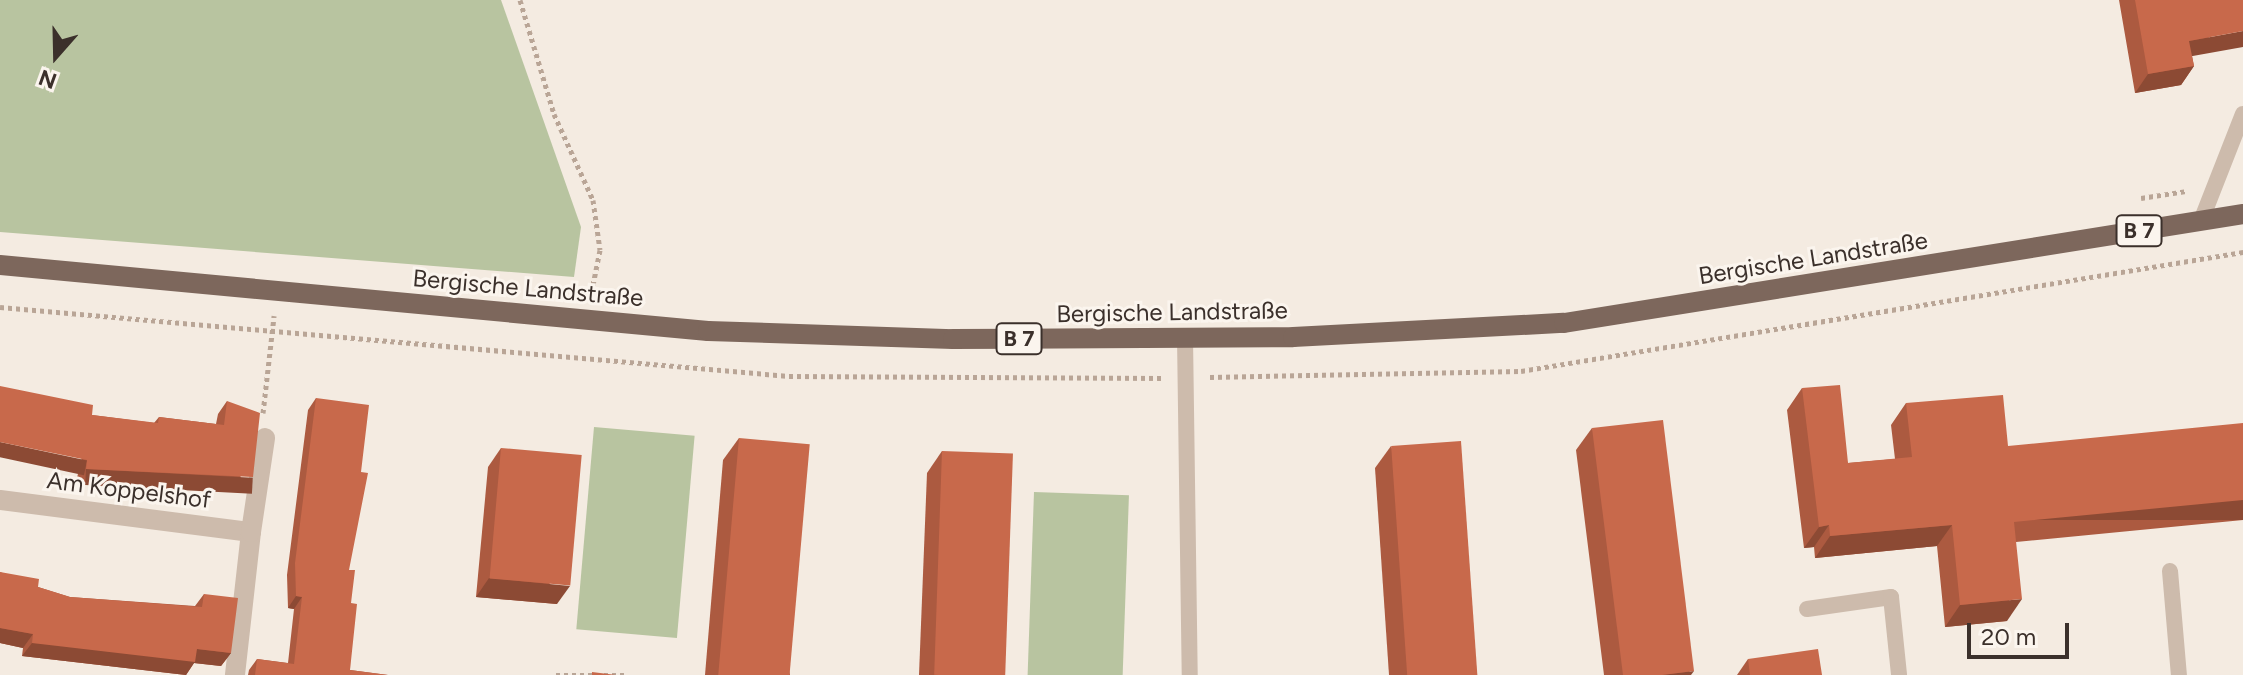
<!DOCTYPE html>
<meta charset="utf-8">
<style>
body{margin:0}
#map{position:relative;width:2243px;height:675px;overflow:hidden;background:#f4ebe1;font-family:Figtree,sans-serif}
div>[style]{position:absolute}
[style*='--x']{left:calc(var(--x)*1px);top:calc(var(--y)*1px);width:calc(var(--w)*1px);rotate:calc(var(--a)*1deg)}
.green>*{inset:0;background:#b8c4a0;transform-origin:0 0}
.path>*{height:5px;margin-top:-2.5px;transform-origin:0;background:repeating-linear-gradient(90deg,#b9a596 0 4px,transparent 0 8px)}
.lane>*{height:16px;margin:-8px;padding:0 8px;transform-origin:8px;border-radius:8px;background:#cdbbac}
.street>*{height:20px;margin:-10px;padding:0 10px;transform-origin:10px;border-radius:10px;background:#cdbbac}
.primary>*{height:20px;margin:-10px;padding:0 10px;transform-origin:10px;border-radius:10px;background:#7d675c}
.wall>*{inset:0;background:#ac5a40}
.shaded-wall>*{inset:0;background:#8c4a34;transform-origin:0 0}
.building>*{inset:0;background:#c8694b;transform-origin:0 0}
span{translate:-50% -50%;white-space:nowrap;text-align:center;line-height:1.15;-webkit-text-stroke:6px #fbf5ee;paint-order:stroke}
.shield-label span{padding:2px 6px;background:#fbf5ee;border:2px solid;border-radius:6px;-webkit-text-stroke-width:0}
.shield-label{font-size:22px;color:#3b302b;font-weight:700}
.street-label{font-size:24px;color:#3b302b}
.north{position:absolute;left:16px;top:16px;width:80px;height:80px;-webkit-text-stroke:6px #fbf5ee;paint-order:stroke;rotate:200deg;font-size:22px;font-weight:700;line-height:32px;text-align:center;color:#3b302b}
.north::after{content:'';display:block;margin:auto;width:28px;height:36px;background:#3b302b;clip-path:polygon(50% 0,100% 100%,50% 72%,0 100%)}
.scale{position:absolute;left:1967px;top:623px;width:102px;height:36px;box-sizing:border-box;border:4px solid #3b302b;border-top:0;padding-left:10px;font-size:24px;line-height:28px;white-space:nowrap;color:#3b302b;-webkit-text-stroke:6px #fbf5ee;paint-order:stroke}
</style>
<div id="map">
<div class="green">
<i style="clip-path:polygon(0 0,501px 0,581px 227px,574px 277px,0 232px)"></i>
<i style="left:594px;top:427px;width:101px;height:203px;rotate:5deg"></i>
<i style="left:1034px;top:492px;width:95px;height:183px;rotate:2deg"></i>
</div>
<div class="path">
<i style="--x:520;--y:0;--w:119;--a:73.4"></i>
<i style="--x:554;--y:114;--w:94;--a:65.6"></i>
<i style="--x:593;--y:200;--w:50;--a:82"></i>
<i style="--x:600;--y:250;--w:46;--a:101.3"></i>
<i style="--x:2141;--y:198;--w:47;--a:-8.7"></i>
<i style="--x:0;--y:307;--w:792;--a:5"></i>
<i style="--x:789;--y:376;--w:375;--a:0.3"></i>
<i style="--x:1210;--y:377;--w:311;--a:-1.1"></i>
<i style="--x:1521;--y:371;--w:732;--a:-9.36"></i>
<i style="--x:263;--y:413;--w:98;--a:-83.5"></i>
<i style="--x:556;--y:675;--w:72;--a:0"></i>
</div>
<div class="lane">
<i style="--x:2201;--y:221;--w:115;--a:-68.6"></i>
<i style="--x:1185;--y:337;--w:338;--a:89.2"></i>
<i style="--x:2170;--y:571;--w:104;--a:85.1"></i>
<i style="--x:1807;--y:609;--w:85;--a:-8.1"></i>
<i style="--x:1891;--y:597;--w:78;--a:84.1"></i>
</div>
<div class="street">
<i style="--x:0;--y:500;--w:253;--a:7.3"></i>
<i style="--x:251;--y:532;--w:144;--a:96.4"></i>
<i style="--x:251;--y:532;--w:95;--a:-81.5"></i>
</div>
<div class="primary">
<i style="--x:0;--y:265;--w:711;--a:5.33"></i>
<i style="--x:708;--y:331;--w:245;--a:1.9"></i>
<i style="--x:953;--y:339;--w:340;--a:-0.3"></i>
<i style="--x:1293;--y:337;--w:271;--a:-3"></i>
<i style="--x:1564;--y:323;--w:688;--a:-9.12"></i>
</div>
<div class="wall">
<i style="clip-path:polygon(2119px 0,2243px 0,2192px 56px,2194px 66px,2181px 85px,2135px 93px)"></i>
<i style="clip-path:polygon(1802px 388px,1848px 463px,1895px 459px,1891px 425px,1906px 403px,2008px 446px,2243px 520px,2016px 542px,2007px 621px,1945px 627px,1937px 546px,1815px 558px,1814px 547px,1804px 548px,1787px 410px)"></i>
<i style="clip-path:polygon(316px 398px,349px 570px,351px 603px,350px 670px,388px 675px,248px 675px,249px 670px,257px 659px,288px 663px,294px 609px,288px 608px,287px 575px,308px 410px)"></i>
<i style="clip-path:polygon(227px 401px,243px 490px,76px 482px,92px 415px,154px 423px,159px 417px,216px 424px,218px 414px)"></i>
<i style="clip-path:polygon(1592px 428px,1691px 675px,1604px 675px,1576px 450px)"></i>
<i style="clip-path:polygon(739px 438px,790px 675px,705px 675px,723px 460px)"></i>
<i style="clip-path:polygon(1391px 446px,1477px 675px,1389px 675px,1375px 468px)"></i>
<i style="clip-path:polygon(501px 448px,557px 604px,476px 597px,488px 467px)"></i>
<i style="clip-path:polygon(942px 451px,1005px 675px,919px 675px,927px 473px)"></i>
<i style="clip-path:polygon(0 572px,38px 587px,70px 597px,195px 606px,204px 594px,231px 653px,221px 666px,194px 663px,186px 675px,22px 656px,23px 648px,0 643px)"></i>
<i style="clip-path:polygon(1748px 659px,1822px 675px,1737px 675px)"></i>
</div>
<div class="shaded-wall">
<i style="clip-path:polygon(2243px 31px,2243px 47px,2176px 59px,2189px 41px)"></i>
<i style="clip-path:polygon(2194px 66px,2181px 85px,2135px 93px,2148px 74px)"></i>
<i style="left:0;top:442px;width:89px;height:15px;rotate:12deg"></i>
<i style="left:86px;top:469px;width:167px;height:16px;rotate:3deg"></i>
<i style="left:2243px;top:500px;width:20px;height:230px;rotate:90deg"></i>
<i style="clip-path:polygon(1829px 525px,1814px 547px,1804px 548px,1819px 527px)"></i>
<i style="clip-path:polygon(1952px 525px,1937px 546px,1815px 558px,1830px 536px)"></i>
<i style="clip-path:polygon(489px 578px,570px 586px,557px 604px,476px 597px)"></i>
<i style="clip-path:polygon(296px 596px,302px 597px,294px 609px,288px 608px)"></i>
<i style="clip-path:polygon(2022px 599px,2007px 621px,1945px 627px,1960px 605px)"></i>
<i style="clip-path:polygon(0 628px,33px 634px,23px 648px,0 643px)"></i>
<i style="clip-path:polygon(32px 643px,197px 649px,231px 653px,221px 666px,194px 663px,186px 675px,22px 656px)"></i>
<i style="clip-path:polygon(1694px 671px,1691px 675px,1662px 675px)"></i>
</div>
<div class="building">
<i style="clip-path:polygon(2135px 0,2243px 0,2243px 31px,2189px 41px,2194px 66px,2148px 74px)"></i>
<i style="clip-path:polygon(1840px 385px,1848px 463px,1912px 457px,1906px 403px,2003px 395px,2008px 446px,2243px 423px,2243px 500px,2014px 522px,2022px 599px,1960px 605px,1952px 525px,1830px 536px,1829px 525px,1819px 527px,1802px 388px)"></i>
<i style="clip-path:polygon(0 386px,93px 405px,92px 415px,158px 423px,159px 417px,224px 425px,227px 401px,260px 413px,253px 477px,86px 469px,87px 460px,0 442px)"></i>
<i style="clip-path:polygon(316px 398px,369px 405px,361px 472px,368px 473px,349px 570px,355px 570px,351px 603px,357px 604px,350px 670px,388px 675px,255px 675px,257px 659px,294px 664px,302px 597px,296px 596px,295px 563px)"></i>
<i style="clip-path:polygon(1663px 420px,1694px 671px,1662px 675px,1623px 675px,1592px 428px)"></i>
<i style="left:739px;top:438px;width:71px;height:238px;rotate:5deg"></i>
<i style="left:1461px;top:441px;width:235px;height:70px;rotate:86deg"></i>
<i style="left:501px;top:448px;width:81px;height:131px;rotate:5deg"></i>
<i style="left:942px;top:451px;width:71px;height:224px;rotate:2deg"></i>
<i style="clip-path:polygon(0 572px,39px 579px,38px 587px,70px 597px,202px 607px,204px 594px,238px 598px,231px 653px,197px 649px,195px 662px,32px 643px,33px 634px,0 628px)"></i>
<i style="clip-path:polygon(1818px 649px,1822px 675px,1750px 675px,1748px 659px)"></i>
<i style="clip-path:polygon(592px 672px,616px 675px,592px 675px)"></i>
</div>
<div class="shield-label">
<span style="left:2139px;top:231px">B 7</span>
<span style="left:1019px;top:339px">B 7</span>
</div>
<div class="street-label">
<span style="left:1813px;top:258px;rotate:-9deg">Bergische Landstraße</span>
<span style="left:528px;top:288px;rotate:5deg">Bergische Landstraße</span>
<span style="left:1172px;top:312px;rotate:-1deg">Bergische Landstraße</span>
<span style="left:129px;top:490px;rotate:7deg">Am Koppelshof</span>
</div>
<div class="north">N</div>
<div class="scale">20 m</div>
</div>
